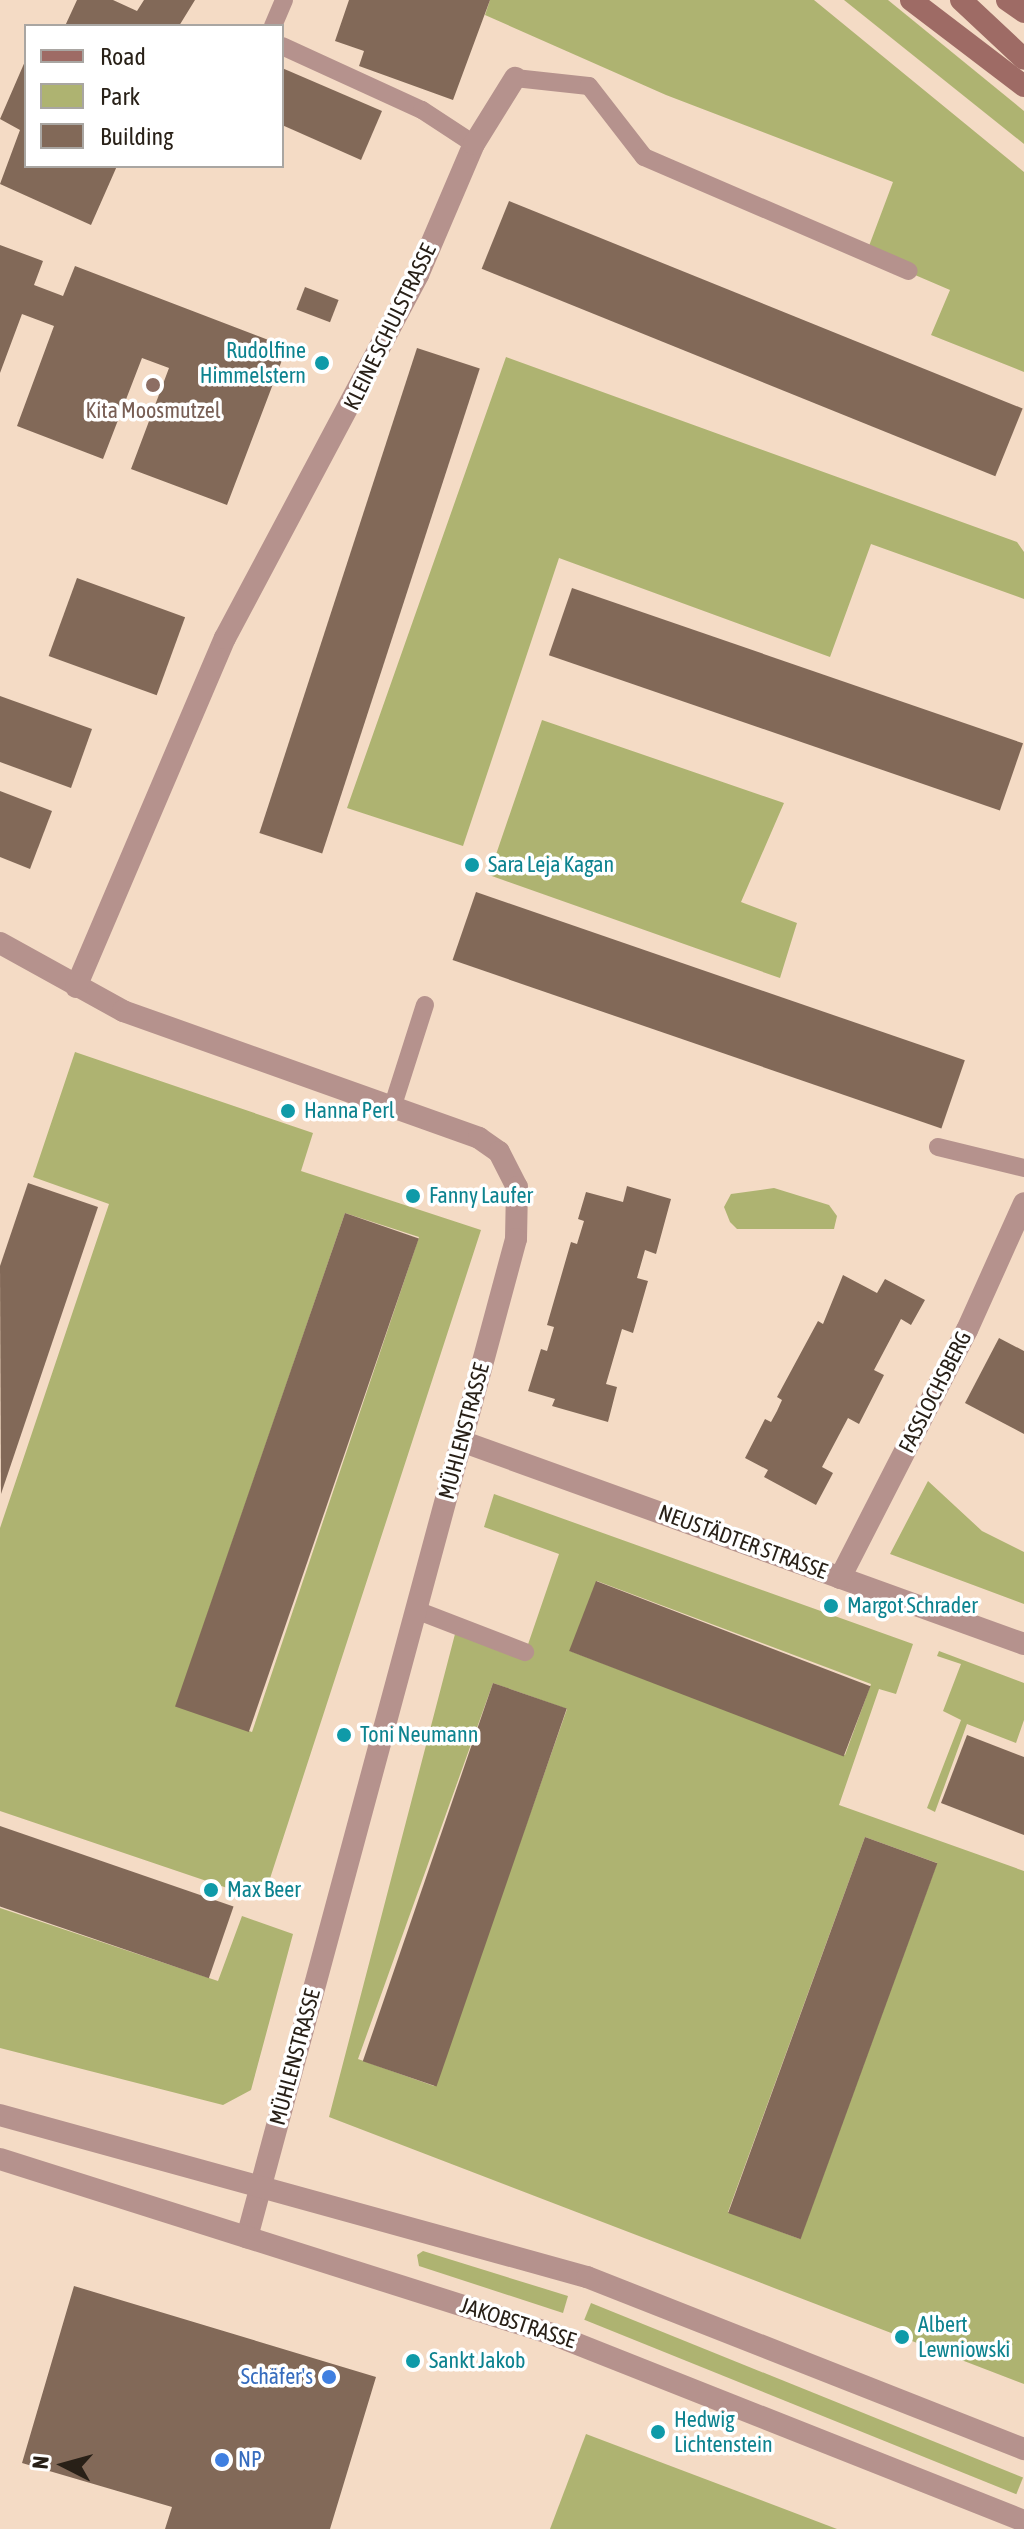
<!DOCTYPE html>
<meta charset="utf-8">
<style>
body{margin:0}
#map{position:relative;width:1024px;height:2529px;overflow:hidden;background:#f4dbc5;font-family:"Asap Condensed",sans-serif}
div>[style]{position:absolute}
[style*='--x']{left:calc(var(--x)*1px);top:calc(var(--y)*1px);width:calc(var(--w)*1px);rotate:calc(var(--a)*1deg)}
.green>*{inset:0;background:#aeb371;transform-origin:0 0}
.building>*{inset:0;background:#826958;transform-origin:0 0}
.service>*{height:18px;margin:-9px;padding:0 9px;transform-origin:9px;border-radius:9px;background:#b5928d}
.minor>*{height:22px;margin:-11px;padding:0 11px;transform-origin:11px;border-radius:11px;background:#b5928d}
.tertiary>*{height:22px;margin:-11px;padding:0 11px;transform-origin:11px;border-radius:11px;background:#b5928d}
.secondary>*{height:22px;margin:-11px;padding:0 11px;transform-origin:11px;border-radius:11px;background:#9e6b65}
.dots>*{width:22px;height:22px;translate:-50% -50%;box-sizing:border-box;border:4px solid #fff;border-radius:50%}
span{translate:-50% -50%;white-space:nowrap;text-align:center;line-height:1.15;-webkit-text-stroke:7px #fff;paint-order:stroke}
.street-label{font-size:22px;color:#282017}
.culture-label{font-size:22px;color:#0d838f}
.right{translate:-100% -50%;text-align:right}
.left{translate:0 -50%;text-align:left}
.education-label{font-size:22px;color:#785e54}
.shop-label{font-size:22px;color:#366cbe}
.legend{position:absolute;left:24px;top:24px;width:260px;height:144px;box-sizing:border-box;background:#fff;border:2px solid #a9a6a2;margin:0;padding:10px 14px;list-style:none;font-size:24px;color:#282017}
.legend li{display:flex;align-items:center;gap:16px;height:40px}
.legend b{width:40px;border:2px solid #a9a6a2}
.north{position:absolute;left:24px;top:2425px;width:80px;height:80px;-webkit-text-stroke:6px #fff;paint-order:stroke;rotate:276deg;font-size:22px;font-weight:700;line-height:32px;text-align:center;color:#282017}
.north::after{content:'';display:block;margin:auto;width:28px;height:36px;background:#282017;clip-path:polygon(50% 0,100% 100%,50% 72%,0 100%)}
</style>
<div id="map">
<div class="green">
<i style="clip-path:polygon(490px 0,814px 0,1024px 172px,1024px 372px,931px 335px,950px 290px,866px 254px,893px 182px,666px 95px,485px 15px)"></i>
<i style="clip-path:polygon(844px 0,888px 0,1024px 111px,1024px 144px)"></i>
<i style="clip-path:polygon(506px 357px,1017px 542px,1024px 552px,1024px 599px,871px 544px,830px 657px,559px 558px,463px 846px,347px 808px)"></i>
<i style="clip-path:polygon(542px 720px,784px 803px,741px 902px,797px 923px,780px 978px,489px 875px)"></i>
<i style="clip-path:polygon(evenodd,75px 1052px,313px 1133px,301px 1171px,481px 1230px,263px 1900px,0 1811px,0 1528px,109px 1204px,33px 1177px,75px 1052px,345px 1213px,419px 1237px,252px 1732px,176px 1706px,345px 1213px)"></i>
<i style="clip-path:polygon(774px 1188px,829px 1205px,837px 1216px,834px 1229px,737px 1229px,730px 1222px,724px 1207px,731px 1194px)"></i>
<i style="clip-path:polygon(928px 1481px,982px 1531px,1024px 1552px,1024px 1604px,890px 1554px)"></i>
<i style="clip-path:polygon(evenodd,494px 1494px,913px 1644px,896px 1694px,879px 1689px,839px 1805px,1024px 1871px,1024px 2384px,329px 2117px,455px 1634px,523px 1659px,559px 1554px,484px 1527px,494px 1494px,597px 1581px,871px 1684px,845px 1755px,570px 1651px,597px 1581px,494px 1494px,493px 1683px,567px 1709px,434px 2086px,358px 2059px,493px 1683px,494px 1494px,865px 1837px,937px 1863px,800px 2239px,728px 2212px,865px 1837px)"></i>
<i style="clip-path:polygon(939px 1651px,1024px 1683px,1024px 1720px,1016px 1743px,967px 1724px,935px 1812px,927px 1808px,961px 1720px,943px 1711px,961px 1664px,937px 1656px)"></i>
<i style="clip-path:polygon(0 1908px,218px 1981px,242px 1916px,293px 1934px,251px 2090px,223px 2105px,0 2048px)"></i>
<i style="clip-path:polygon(423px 2251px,568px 2296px,563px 2313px,419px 2266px,417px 2255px)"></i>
<i style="left:591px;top:2303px;width:466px;height:18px;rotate:22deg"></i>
<i style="clip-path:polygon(586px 2434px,837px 2529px,550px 2529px)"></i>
</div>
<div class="building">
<i style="clip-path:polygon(77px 0,113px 0,137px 11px,144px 0,195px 0,179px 26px,65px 26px)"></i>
<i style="clip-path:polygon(349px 0,490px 0,453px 100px,359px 66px,364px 51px,335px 41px)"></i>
<i style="clip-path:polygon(26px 59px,26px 166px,117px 166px,91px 225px,0 184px,20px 130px,0 119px)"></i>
<i style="clip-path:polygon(282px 68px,382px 111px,361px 160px,282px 125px)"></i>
<i style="left:509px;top:201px;width:554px;height:73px;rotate:22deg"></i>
<i style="clip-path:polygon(0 245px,43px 261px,34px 285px,63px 296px,75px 266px,287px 347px,227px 505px,131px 469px,169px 368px,142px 358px,103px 459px,17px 426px,54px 326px,22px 314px,0 373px)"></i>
<i style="left:305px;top:287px;width:36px;height:24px;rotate:21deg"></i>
<i style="left:417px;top:348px;width:66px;height:510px;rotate:18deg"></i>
<i style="left:77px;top:578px;width:115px;height:83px;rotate:20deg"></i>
<i style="left:572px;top:588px;width:477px;height:71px;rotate:19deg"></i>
<i style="clip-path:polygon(0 696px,92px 729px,71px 788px,0 762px)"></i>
<i style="clip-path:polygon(0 791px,52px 811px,30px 869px,0 857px)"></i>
<i style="left:476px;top:892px;width:517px;height:72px;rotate:19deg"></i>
<i style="clip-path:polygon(28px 1183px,98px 1207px,1px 1494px,0 1266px)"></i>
<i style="clip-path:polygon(627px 1186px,671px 1199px,656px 1254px,645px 1250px,637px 1278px,648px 1281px,633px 1333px,622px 1329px,606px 1384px,617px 1387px,608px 1422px,552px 1406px,555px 1399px,528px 1391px,541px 1349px,547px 1351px,554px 1327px,547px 1325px,571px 1242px,577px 1244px,584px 1221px,578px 1219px,586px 1192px,623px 1202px)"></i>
<i style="left:345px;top:1213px;width:78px;height:522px;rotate:19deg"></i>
<i style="clip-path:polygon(843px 1275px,877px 1293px,885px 1279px,925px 1300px,911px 1325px,901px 1319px,874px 1370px,884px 1375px,859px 1424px,848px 1418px,822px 1467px,833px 1473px,816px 1505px,764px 1477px,768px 1470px,745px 1458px,765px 1419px,771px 1422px,777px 1411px,782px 1400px,777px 1397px,818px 1321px,823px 1324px)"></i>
<i style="clip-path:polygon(999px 1338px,1024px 1351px,1024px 1434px,965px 1403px)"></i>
<i style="left:596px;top:1581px;width:294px;height:75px;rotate:21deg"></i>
<i style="left:493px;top:1683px;width:78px;height:400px;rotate:19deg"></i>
<i style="clip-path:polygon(967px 1735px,1024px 1757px,1024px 1835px,941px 1803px)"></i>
<i style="left:0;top:1826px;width:247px;height:76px;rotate:19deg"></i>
<i style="left:865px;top:1837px;width:77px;height:400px;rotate:20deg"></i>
<i style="clip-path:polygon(74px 2286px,376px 2377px,330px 2529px,165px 2529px,172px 2507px,22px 2463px)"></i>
</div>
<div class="service">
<i style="--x:273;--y:26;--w:28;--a:-67"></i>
<i style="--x:282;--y:46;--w:154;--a:24.6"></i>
<i style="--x:422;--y:110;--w:62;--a:33.2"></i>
<i style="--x:515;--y:78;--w:74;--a:6.2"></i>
<i style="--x:589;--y:86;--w:90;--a:52.2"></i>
<i style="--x:644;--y:157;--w:288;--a:23.3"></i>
<i style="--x:393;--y:1105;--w:105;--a:-72.3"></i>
<i style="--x:938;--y:1147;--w:89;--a:13.7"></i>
<i style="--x:416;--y:1610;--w:117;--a:21.1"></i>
</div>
<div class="minor">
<i style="--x:0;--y:943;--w:141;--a:28.9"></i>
<i style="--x:123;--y:1011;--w:378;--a:19.6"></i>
<i style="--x:479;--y:1138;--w:24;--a:35"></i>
<i style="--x:499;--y:1152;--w:39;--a:63"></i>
<i style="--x:517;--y:1187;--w:52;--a:91.1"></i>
<i style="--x:516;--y:1239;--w:1034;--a:105.08"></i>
<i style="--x:76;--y:987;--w:379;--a:-66.9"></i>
<i style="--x:225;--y:638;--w:411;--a:-62"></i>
<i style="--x:418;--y:275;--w:142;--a:-66.9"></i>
<i style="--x:474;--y:144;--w:78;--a:-58.2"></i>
<i style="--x:461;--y:1441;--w:598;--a:19.83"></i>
<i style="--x:840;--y:1578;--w:279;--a:-62.9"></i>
<i style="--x:967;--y:1330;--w:139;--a:-65.8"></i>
</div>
<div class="tertiary">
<i style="--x:0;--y:2115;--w:609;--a:15.43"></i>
<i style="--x:587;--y:2277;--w:470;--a:21.5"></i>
<i style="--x:0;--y:2159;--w:579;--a:17.59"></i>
<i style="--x:552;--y:2334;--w:508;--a:21.61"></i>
</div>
<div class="secondary">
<i style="--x:911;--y:0;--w:142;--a:37.3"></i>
<i style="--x:961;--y:0;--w:86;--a:43.1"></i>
<i style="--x:1007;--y:0;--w:21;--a:35"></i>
</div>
<div class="dots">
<i style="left:322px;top:363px;background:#0f9aa8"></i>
<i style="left:153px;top:385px;background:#8d6e63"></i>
<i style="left:472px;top:865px;background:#0f9aa8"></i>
<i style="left:288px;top:1111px;background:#0f9aa8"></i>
<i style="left:413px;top:1196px;background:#0f9aa8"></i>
<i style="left:831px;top:1606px;background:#0f9aa8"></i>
<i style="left:344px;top:1735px;background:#0f9aa8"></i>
<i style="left:211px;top:1890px;background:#0f9aa8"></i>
<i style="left:902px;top:2337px;background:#0f9aa8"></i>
<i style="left:413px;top:2361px;background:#0f9aa8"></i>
<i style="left:329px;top:2377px;background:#3f7fe0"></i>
<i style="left:658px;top:2432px;background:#0f9aa8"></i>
<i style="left:222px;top:2460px;background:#3f7fe0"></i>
</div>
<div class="street-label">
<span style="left:390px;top:327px;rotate:-64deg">KLEINE SCHULSTRASSE</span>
<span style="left:935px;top:1392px;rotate:-63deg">FASSLOCHSBERG</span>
<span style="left:464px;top:1431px;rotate:-75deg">MÜHLENSTRASSE</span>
<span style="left:743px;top:1542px;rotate:20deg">NEUSTÄDTER STRASSE</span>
<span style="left:295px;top:2057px;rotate:-75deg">MÜHLENSTRASSE</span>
<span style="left:518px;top:2323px;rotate:18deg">JAKOBSTRASSE</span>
</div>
<div class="culture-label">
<span class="right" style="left:306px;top:363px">Rudolfine<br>Himmelstern</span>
<span class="left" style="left:488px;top:865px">Sara Leja Kagan</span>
<span class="left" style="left:304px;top:1111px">Hanna Perl</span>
<span class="left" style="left:429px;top:1196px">Fanny Laufer</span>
<span class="left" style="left:847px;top:1606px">Margot Schrader</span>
<span class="left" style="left:360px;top:1735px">Toni Neumann</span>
<span class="left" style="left:227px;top:1890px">Max Beer</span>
<span class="left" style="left:918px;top:2337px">Albert<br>Lewniowski</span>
<span class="left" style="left:429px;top:2361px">Sankt Jakob</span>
<span class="left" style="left:674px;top:2432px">Hedwig<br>Lichtenstein</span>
</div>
<div class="education-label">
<span style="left:153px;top:411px">Kita Moosmutzel</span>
</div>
<div class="shop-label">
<span class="right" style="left:313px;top:2377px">Schäfer's</span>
<span class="left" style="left:238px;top:2460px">NP</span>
</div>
<ul class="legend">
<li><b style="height:10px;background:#9e6b65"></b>Road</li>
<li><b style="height:22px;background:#aeb371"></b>Park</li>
<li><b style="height:22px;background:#826958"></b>Building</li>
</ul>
<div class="north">N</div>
</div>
